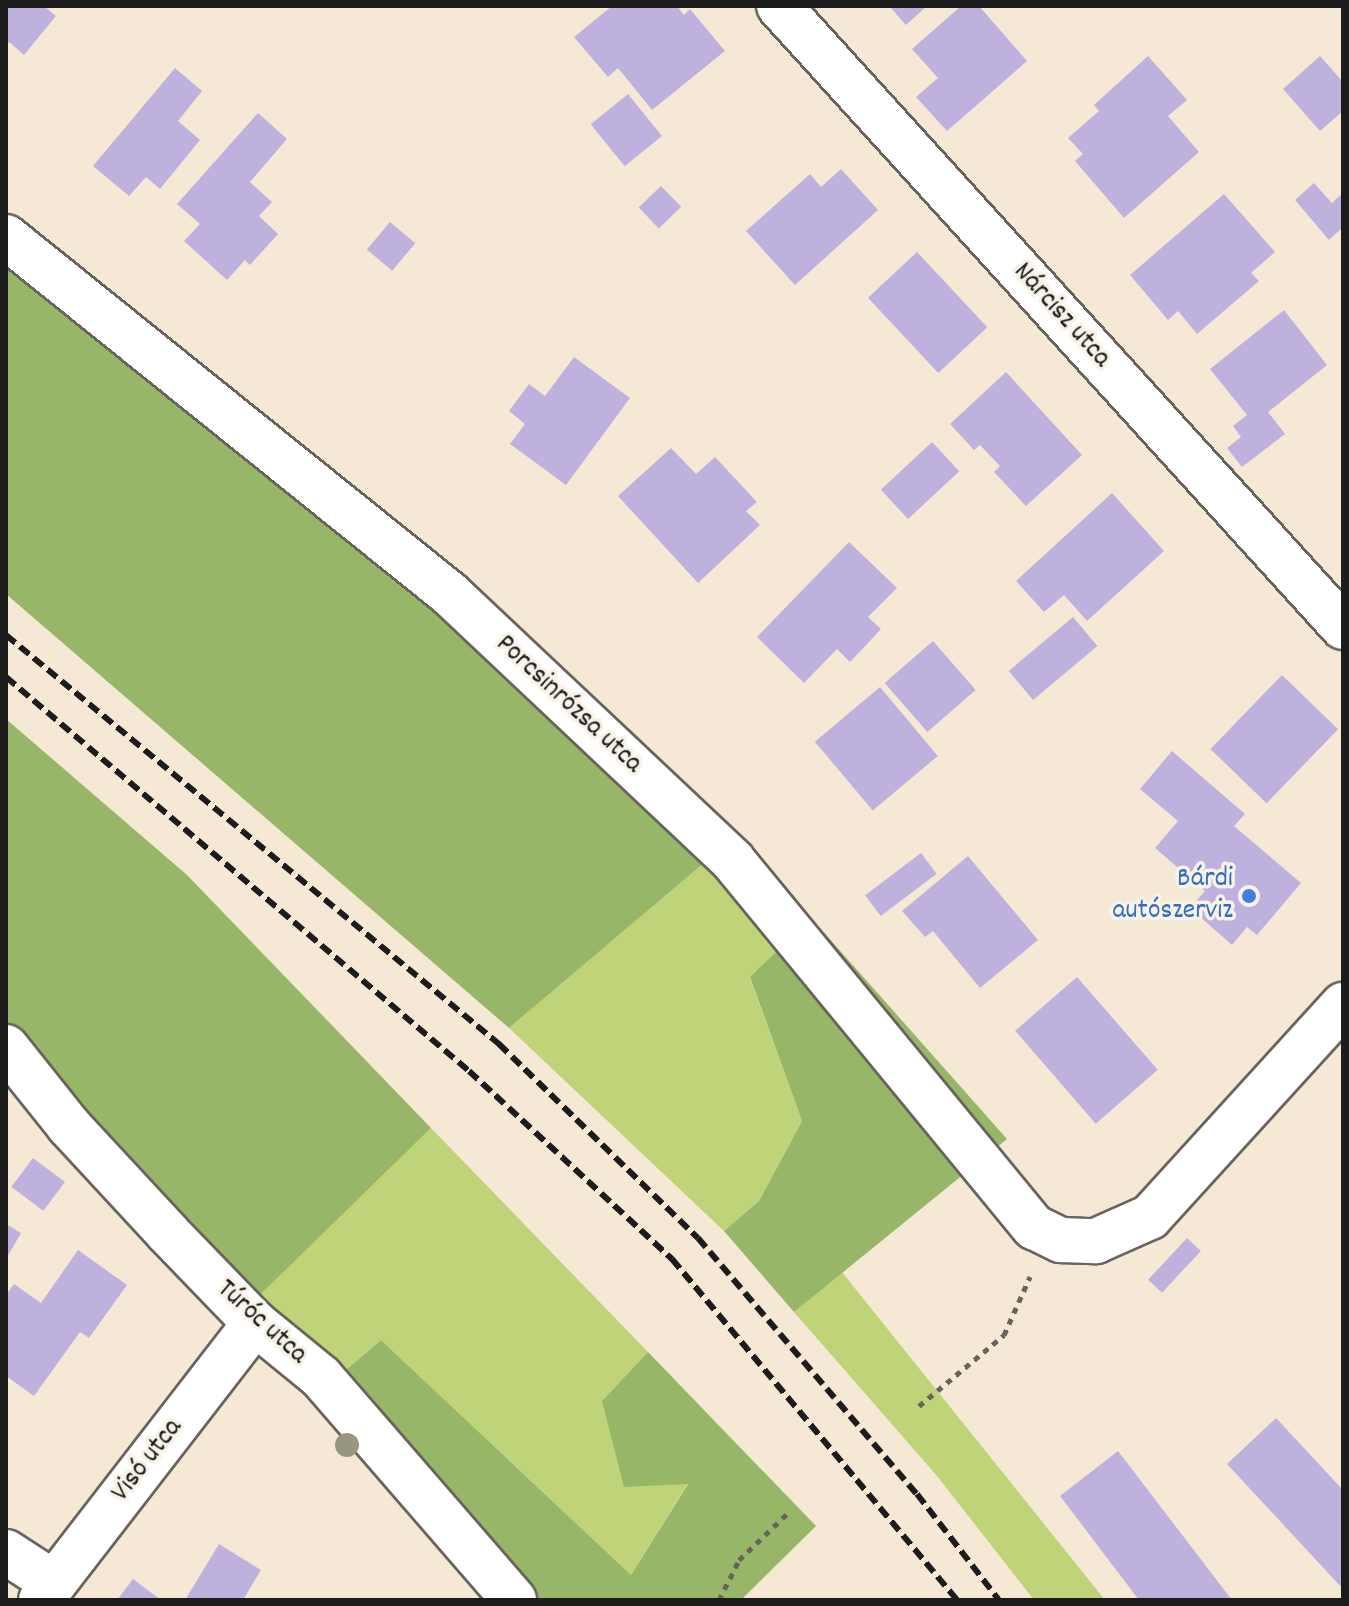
<!DOCTYPE html>
<meta charset="utf-8">
<style>
body{margin:0}
#map{position:relative;width:1349px;height:1606px;overflow:hidden;background:#f5e9d5;font-family:Dekko,sans-serif}
div>[style]{position:absolute}
[style*='--x']{left:calc(var(--x)*1px);top:calc(var(--y)*1px);width:calc(var(--w)*1px);rotate:calc(var(--a)*1deg)}
.green>*{inset:0;background:#bfd478}
.forest>*{inset:0;background:#97b668}
.building>*{inset:0;background:#bfb1de;transform-origin:0 0}
.path>*{height:5px;margin-top:-2.5px;transform-origin:0;background:repeating-linear-gradient(90deg,#68645d 0 6px,transparent 0 12px)}
.roads{filter:drop-shadow(2px 0 #68645d) drop-shadow(-2px 0 #68645d) drop-shadow(0 2px #68645d) drop-shadow(0 -2px #68645d)}
.street>*{height:44px;margin:-22px;padding:0 22px;transform-origin:22px;border-radius:22px;background:#fff}
.rail>*{height:6px;margin-top:-3px;transform-origin:0;background:repeating-linear-gradient(90deg,#1c1c1c 0 12px,transparent 0 18px)}
.trees>*{width:24px;height:24px;margin:-12px;border-radius:50%;background:#99967f}
.dots>*{width:22px;height:22px;translate:-50% -50%;box-sizing:border-box;border:4px solid #f7f3e8;border-radius:50%}
span{translate:-50% -50%;white-space:nowrap;text-align:center;line-height:1.15;-webkit-text-stroke:7px #f7f3e8;paint-order:stroke}
.street-label{font-size:28px;color:#1c1c1c}
.shop-label{font-size:28px;color:#366cbe}
.right{translate:-100% -50%;text-align:right}
.frame{position:absolute;inset:0;border:8px solid #1c1c1c;pointer-events:none}
</style>
<div id="map">
<div class="green">
<i style="clip-path:polygon(737px 835px,811px 918px,750px 978px,802px 1121px,759px 1201px,724px 1231px,509px 1028px)"></i>
<i style="clip-path:polygon(431px 1128px,648px 1352px,602px 1401px,688px 1483px,631px 1575px,381px 1340px,339px 1376px,259px 1296px)"></i>
<i style="clip-path:polygon(841px 1271px,1105px 1600px,1034px 1600px,937px 1476px,794px 1312px)"></i>
</div>
<div class="forest">
<i style="clip-path:polygon(6px 216px,737px 835px,509px 1028px,6px 594px)"></i>
<i style="clip-path:polygon(6px 719px,187px 875px,431px 1128px,259px 1296px,78px 1117px,6px 1024px)"></i>
<i style="clip-path:polygon(811px 918px,1007px 1139px,794px 1312px,724px 1231px,759px 1201px,802px 1121px,750px 977px)"></i>
<i style="clip-path:polygon(381px 1340px,631px 1575px,688px 1484px,624px 1487px,602px 1401px,648px 1352px,816px 1526px,741px 1600px,524px 1600px,339px 1376px)"></i>
</div>
<div class="building">
<i style="clip-path:polygon(6px 6px,44px 6px,56px 16px,24px 55px,9px 42px,6px 46px)"></i>
<i style="clip-path:polygon(612px 6px,677px 6px,684px 15px,690px 9px,725px 51px,652px 110px,618px 68px,608px 77px,574px 37px)"></i>
<i style="clip-path:polygon(889px 6px,927px 6px,906px 25px)"></i>
<i style="clip-path:polygon(961px 6px,979px 6px,1027px 61px,947px 131px,916px 97px,938px 78px,912px 49px)"></i>
<i style="clip-path:polygon(1148px 56px,1187px 100px,1168px 116px,1199px 152px,1124px 218px,1075px 161px,1083px 154px,1068px 138px,1099px 111px,1094px 105px)"></i>
<i style="clip-path:polygon(1320px 56px,1343px 82px,1343px 111px,1320px 131px,1283px 89px)"></i>
<i style="clip-path:polygon(175px 68px,202px 91px,178px 121px,200px 140px,160px 189px,146px 177px,129px 196px,93px 166px)"></i>
<i style="left:628px;top:94px;width:54px;height:48px;rotate:51deg"></i>
<i style="clip-path:polygon(258px 113px,287px 139px,250px 182px,272px 202px,259px 216px,278px 234px,250px 265px,245px 260px,227px 280px,184px 241px,200px 224px,177px 204px)"></i>
<i style="clip-path:polygon(841px 169px,878px 210px,795px 285px,746px 231px,810px 174px,821px 187px)"></i>
<i style="clip-path:polygon(1314px 183px,1332px 203px,1343px 193px,1343px 227px,1329px 240px,1295px 200px)"></i>
<i style="left:661px;top:186px;width:29px;height:31px;rotate:46deg"></i>
<i style="clip-path:polygon(1224px 194px,1275px 252px,1251px 273px,1259px 281px,1197px 334px,1178px 311px,1168px 320px,1130px 275px)"></i>
<i style="left:390px;top:222px;width:33px;height:36px;rotate:40deg"></i>
<i style="left:917px;top:252px;width:103px;height:67px;rotate:47deg"></i>
<i style="clip-path:polygon(1284px 310px,1327px 365px,1268px 412px,1285px 434px,1242px 467px,1227px 448px,1241px 437px,1233px 426px,1247px 415px,1210px 369px)"></i>
<i style="clip-path:polygon(574px 357px,630px 398px,566px 485px,510px 444px,525px 424px,509px 411px,529px 384px,545px 396px)"></i>
<i style="clip-path:polygon(1006px 372px,1082px 455px,1026px 506px,994px 472px,1000px 466px,980px 445px,974px 450px,950px 424px)"></i>
<i style="left:932px;top:442px;width:40px;height:70px;rotate:47deg"></i>
<i style="clip-path:polygon(671px 448px,696px 474px,715px 457px,757px 502px,746px 511px,760px 525px,698px 583px,618px 496px)"></i>
<i style="clip-path:polygon(1112px 493px,1164px 551px,1087px 621px,1064px 595px,1044px 612px,1016px 581px)"></i>
<i style="clip-path:polygon(849px 542px,897px 588px,868px 617px,881px 629px,850px 662px,837px 649px,804px 683px,757px 637px)"></i>
<i style="left:1073px;top:617px;width:38px;height:84px;rotate:50deg"></i>
<i style="left:933px;top:641px;width:65px;height:64px;rotate:49deg"></i>
<i style="left:1282px;top:675px;width:78px;height:103px;rotate:44deg"></i>
<i style="left:880px;top:687px;width:90px;height:85px;rotate:50deg"></i>
<i style="clip-path:polygon(1172px 751px,1245px 814px,1234px 826px,1301px 883px,1257px 935px,1247px 927px,1232px 945px,1190px 908px,1205px 891px,1155px 848px,1178px 821px,1140px 789px)"></i>
<i style="left:921px;top:853px;width:26px;height:70px;rotate:53deg"></i>
<i style="clip-path:polygon(968px 856px,1038px 940px,980px 988px,933px 931px,925px 937px,902px 911px)"></i>
<i style="left:1077px;top:977px;width:123px;height:82px;rotate:49deg"></i>
<i style="left:33px;top:1158px;width:40px;height:36px;rotate:37deg"></i>
<i style="clip-path:polygon(6px 1224px,21px 1233px,6px 1259px)"></i>
<i style="left:1187px;top:1238px;width:19px;height:57px;rotate:43deg"></i>
<i style="clip-path:polygon(78px 1250px,127px 1285px,89px 1338px,80px 1332px,34px 1396px,6px 1376px,6px 1295px,14px 1284px,41px 1303px)"></i>
<i style="clip-path:polygon(1276px 1418px,1343px 1490px,1343px 1589px,1227px 1464px)"></i>
<i style="clip-path:polygon(1118px 1451px,1232px 1600px,1139px 1600px,1060px 1496px)"></i>
<i style="clip-path:polygon(219px 1544px,261px 1570px,243px 1600px,185px 1600px)"></i>
<i style="clip-path:polygon(133px 1579px,161px 1600px,117px 1600px)"></i>
</div>
<div class="path">
<i style="--x:919;--y:1406;--w:111;--a:-39.9"></i>
<i style="--x:1004;--y:1335;--w:64;--a:-65.9"></i>
<i style="--x:719;--y:1600;--w:45;--a:-63.4"></i>
<i style="--x:739;--y:1560;--w:72;--a:-43.9"></i>
</div>
<div class="roads">
<div class="street">
<i style="--x:779;--y:6;--w:839;--a:47.75"></i>
<i style="--x:6;--y:237;--w:570;--a:38.8"></i>
<i style="--x:450;--y:594;--w:389;--a:43.3"></i>
<i style="--x:733;--y:861;--w:474;--a:50.6"></i>
<i style="--x:1034;--y:1227;--w:30;--a:26"></i>
<i style="--x:1061;--y:1240;--w:35;--a:2"></i>
<i style="--x:1096;--y:1241;--w:59;--a:-24"></i>
<i style="--x:1150;--y:1217;--w:287;--a:-47.7"></i>
<i style="--x:6;--y:1047;--w:101;--a:51.4"></i>
<i style="--x:69;--y:1126;--w:144;--a:47.2"></i>
<i style="--x:167;--y:1232;--w:127;--a:46"></i>
<i style="--x:255;--y:1323;--w:85;--a:39.3"></i>
<i style="--x:321;--y:1377;--w:295;--a:49.1"></i>
<i style="--x:6;--y:1552;--w:57;--a:32.9"></i>
<i style="--x:41;--y:1600;--w:350;--a:-52.3"></i>
</div>
</div>
<div class="rail">
<i style="--x:6;--y:635;--w:641;--a:39.68"></i>
<i style="--x:499;--y:1044;--w:278;--a:44.3"></i>
<i style="--x:698;--y:1238;--w:337;--a:49.5"></i>
<i style="--x:917;--y:1494;--w:134;--a:52.3"></i>
<i style="--x:6;--y:677;--w:608;--a:40.4"></i>
<i style="--x:469;--y:1071;--w:277;--a:42.8"></i>
<i style="--x:672;--y:1259;--w:444;--a:50.1"></i>
</div>
<div class="trees">
<i style="left:347px;top:1445px"></i>
</div>
<div class="dots">
<i style="left:1249px;top:896px;background:#3f7fe0"></i>
</div>
<div class="street-label">
<span style="left:1061px;top:316px;rotate:48deg">Nárcisz utca</span>
<span style="left:568px;top:705px;rotate:43deg">Porcsinrózsa utca</span>
<span style="left:261px;top:1323px;rotate:42deg">Túróc utca</span>
<span style="left:148px;top:1461px;rotate:-52deg">Visó utca</span>
</div>
<div class="shop-label">
<span class="right" style="left:1233px;top:896px">Bárdi<br>autószerviz</span>
</div>
<div class="frame"></div>
</div>
